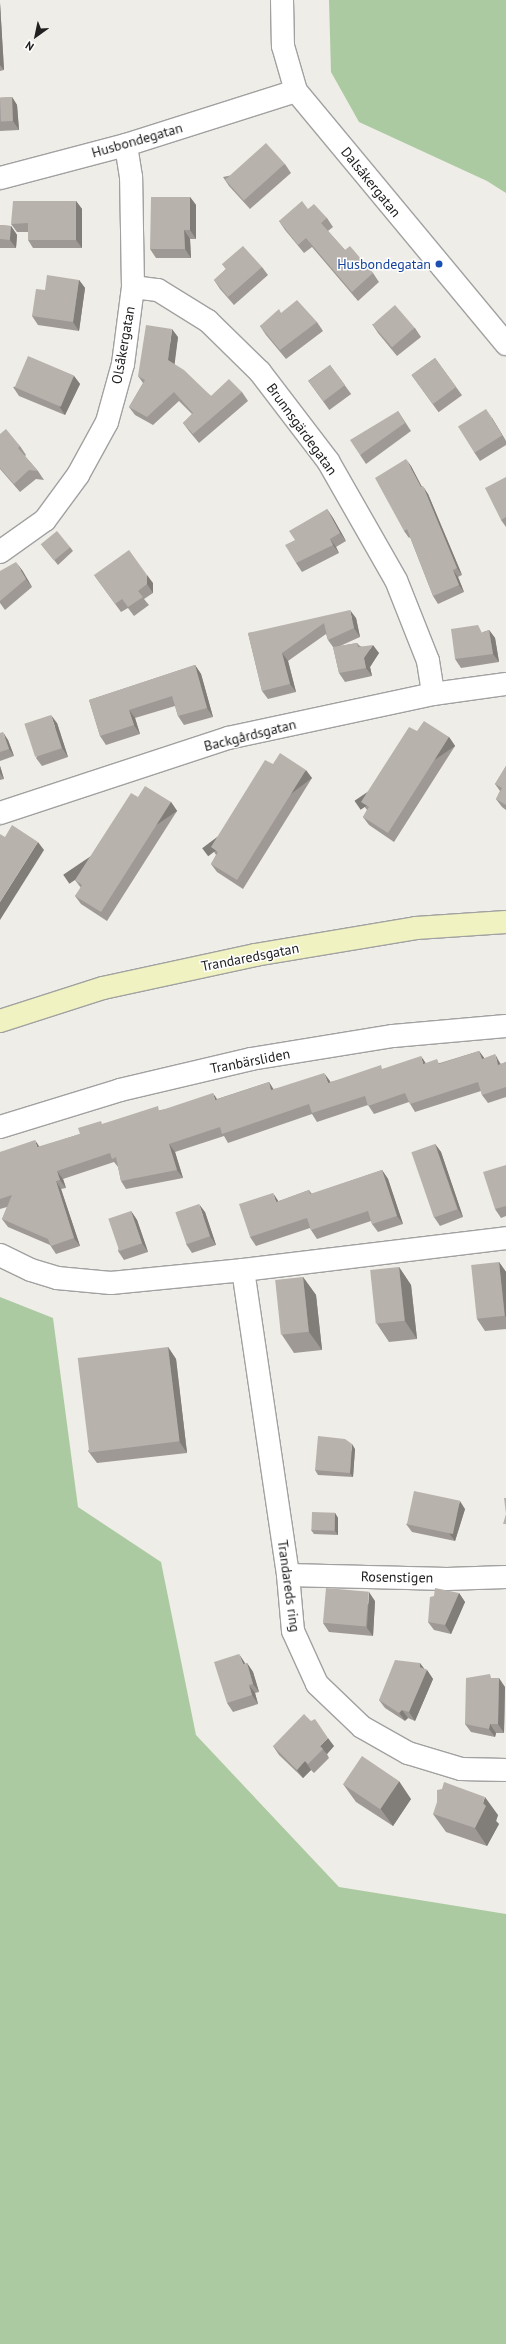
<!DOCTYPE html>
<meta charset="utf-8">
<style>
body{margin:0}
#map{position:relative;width:506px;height:2344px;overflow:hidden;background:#efede7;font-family:"PT Sans",sans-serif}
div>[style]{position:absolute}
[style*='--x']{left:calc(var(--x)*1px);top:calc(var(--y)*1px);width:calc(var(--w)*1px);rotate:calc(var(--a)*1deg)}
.forest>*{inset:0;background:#accaa1}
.roads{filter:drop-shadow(1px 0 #a1a1a1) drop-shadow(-1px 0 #a1a1a1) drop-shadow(0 1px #a1a1a1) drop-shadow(0 -1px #a1a1a1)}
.street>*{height:22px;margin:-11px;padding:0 11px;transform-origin:11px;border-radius:11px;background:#fff}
.secondary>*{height:22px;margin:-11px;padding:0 11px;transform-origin:11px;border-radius:11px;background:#f0f3c1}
.wall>*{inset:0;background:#9e9995;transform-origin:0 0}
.shaded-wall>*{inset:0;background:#817d79;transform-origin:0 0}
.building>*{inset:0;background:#b8b2ad;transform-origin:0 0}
.dots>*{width:11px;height:11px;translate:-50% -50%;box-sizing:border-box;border:2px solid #fff;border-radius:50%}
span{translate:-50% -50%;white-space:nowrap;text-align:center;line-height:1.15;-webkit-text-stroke:3px #fff;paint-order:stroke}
.street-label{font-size:14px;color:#202020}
.transit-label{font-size:14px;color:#164399}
.right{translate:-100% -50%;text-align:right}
.north{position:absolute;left:16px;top:16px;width:40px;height:40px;-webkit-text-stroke:3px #fff;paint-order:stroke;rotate:213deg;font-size:11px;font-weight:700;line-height:16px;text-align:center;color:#202020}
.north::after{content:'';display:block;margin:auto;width:14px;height:18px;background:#202020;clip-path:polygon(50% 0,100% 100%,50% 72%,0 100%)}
</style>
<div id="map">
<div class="forest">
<i style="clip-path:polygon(329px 0,506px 0,506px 193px,487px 181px,359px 122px,331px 72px)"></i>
<i style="clip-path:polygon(0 1297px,53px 1318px,78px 1507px,161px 1562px,196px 1735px,339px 1887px,506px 1914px,506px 2344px,0 2344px)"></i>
</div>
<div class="roads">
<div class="street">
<i style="--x:282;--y:0;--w:46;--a:88.8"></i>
<i style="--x:283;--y:46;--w:47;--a:73.9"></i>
<i style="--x:296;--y:91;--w:329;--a:50.3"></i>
<i style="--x:0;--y:178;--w:130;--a:-14.7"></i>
<i style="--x:126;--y:145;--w:178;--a:-17.6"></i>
<i style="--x:133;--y:287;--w:25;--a:7"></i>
<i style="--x:158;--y:290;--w:59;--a:31.8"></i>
<i style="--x:208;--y:321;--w:73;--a:44.4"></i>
<i style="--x:260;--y:372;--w:112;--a:52.6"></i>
<i style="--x:328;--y:461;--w:137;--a:60.3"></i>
<i style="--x:396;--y:580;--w:87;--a:68.4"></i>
<i style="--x:428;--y:661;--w:33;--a:81"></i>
<i style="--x:0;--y:552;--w:55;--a:-35.4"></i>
<i style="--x:45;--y:520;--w:56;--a:-53.7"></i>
<i style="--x:78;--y:475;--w:60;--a:-61.3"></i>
<i style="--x:107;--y:422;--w:60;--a:-74.6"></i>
<i style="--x:123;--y:364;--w:78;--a:-82.6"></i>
<i style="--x:133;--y:287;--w:110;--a:-91"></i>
<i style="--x:131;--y:177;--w:32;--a:-99"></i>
<i style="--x:0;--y:813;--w:240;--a:-18.2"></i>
<i style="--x:228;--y:738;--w:210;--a:-12.1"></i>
<i style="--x:433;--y:694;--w:74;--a:-7.8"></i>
<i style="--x:0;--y:1127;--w:126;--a:-17.1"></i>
<i style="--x:120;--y:1090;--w:135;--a:-13.3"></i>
<i style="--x:251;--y:1059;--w:144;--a:-9.2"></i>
<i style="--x:393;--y:1036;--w:113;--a:-5.1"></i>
<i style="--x:0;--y:1255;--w:34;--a:26"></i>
<i style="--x:31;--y:1270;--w:27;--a:17"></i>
<i style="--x:57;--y:1278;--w:54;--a:5.3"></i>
<i style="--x:111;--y:1283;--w:133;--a:-5.6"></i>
<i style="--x:243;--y:1270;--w:265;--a:-6.9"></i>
<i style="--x:243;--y:1270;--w:308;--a:81.6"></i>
<i style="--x:288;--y:1575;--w:56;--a:84.9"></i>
<i style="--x:293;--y:1631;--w:58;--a:65.6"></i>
<i style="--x:317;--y:1684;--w:62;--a:43.7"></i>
<i style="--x:362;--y:1727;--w:53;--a:29.5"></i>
<i style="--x:408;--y:1753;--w:55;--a:16.8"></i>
<i style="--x:461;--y:1769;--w:45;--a:1.3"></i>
<i style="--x:288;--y:1575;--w:159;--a:1.4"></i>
<i style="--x:447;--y:1579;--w:59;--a:-1.9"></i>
</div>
<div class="secondary">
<i style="--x:0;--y:1021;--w:108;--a:-17.8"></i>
<i style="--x:103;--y:988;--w:156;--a:-12.2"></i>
<i style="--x:255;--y:955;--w:163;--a:-9.5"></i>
<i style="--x:416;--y:928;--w:90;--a:-3.8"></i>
</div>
</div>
<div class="wall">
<i style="clip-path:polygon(0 3px,4px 70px,0 71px)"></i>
<i style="clip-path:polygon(12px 97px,17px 105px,19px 130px,0 131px,0 98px)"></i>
<i style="clip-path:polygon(285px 164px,291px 173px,250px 209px,229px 186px,223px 177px)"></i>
<i style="clip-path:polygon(190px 197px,196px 205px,196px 239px,190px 239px,191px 258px,156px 258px,150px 249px)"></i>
<i style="clip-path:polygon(76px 201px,82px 209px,82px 248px,33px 248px,28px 240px,28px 232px,17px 232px,11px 224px)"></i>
<i style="clip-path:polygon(308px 209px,327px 218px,333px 227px,328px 231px,345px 250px,373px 273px,379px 282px,358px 301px,312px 247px,304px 253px,285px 230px,279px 221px)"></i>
<i style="clip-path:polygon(0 225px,11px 226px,17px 235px,16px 248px,0 248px)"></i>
<i style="clip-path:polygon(222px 264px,262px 267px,268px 275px,234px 305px,220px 289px,214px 280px,226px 269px)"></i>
<i style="clip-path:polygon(79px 280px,85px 288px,79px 331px,38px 325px,32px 316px,45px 290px)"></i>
<i style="clip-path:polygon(281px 313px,317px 322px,323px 331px,286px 359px,266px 335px,260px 326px)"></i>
<i style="clip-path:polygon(372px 324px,415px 328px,421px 337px,397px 356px,378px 333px)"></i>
<i style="clip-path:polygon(178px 337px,174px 364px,211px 396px,242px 392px,248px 401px,199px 443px,189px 431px,183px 423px,192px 414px,179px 401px,153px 425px,135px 415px,129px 407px,143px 383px,138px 376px)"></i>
<i style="left:435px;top:358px;width:46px;height:29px;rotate:54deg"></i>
<i style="left:330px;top:365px;width:36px;height:27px;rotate:54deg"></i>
<i style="clip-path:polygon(74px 376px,80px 384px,65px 415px,19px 396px,13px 387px)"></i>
<i style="clip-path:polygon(398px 411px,411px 431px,366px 464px,360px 455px)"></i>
<i style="clip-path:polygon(492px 418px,506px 441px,506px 445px,480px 461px,474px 452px)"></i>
<i style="clip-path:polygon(0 434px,20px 446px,26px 455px,25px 456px,38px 471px,44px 480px,36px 479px,20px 492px,0 469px)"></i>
<i style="clip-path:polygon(411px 466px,422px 487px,428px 494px,462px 575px,458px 577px,464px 592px,438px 604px,433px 596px,410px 537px,409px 538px,404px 531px)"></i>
<i style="clip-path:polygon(506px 477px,506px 527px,501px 520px)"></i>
<i style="clip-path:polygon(327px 509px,333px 518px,346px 541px,336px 547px,339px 553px,302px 572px,296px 563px,295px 540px)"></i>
<i style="clip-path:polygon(41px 544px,70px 547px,73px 551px,58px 565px)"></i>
<i style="clip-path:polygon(22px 570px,32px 587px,5px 610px,0 603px,0 571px)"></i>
<i style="clip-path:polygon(94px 575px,153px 583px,153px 593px,144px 599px,149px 605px,134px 616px,128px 608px,121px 612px)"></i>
<i style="clip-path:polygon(356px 618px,360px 637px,340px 646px,357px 643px,360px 646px,379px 653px,370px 667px,372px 676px,345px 682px,339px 673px,333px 647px,328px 640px,326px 634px,288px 661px,296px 692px,268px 699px,262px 691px,248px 633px)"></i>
<i style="clip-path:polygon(489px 630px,495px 638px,499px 662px,461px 668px,455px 659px,483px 632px)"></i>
<i style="clip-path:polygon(195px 665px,201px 674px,213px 717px,184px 725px,178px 716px,175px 706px,135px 718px,140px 734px,106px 745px,100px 736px,89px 700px)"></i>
<i style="clip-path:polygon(57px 723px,68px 757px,42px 766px,36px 758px)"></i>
<i style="clip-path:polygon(417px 731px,449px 737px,455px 746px,394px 842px,369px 825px,363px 817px,367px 810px,361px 802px)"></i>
<i style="clip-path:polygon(0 733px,8px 740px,14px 756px,0 761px)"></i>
<i style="clip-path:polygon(273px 764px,312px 778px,243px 889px,217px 872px,211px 864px,216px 855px,211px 847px)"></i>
<i style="clip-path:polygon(0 766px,4px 779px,0 780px)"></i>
<i style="clip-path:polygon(506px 766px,506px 810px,502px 807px,496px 799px,500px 791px,495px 784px)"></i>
<i style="clip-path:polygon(138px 797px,171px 802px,177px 811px,107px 921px,81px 904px,75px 896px,81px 888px,75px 880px)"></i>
<i style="clip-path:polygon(479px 1051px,484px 1058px,500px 1063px,501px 1064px,506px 1062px,506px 1097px,488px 1103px,482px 1095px,481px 1091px,415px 1112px,409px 1102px,374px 1114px,368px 1105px,317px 1122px,312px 1114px,228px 1143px,224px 1136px,175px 1152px,183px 1178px,126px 1189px,121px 1181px,118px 1167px,114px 1162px,63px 1179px,66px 1188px,61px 1189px,80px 1246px,56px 1254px,50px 1245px,8px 1227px,2px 1219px,7px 1207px,0 1209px,0 1152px,39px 1147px,80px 1134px,103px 1124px,161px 1110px,217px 1099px,269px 1082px,273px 1089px,330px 1082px,383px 1069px,425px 1063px,440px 1063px)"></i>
<i style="clip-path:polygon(435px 1144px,441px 1152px,463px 1217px,440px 1226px,434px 1217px)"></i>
<i style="clip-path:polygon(506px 1165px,506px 1216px,501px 1218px,495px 1209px)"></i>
<i style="clip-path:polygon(382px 1170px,388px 1179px,403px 1224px,378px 1232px,372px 1224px,371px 1221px,317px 1239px,311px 1230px,310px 1228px,256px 1246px,250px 1237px,279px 1201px,309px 1190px,312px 1194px)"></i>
<i style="clip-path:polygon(131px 1211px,137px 1220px,148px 1252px,124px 1260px,118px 1251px)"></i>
<i style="clip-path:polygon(205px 1212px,216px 1245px,192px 1253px,186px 1244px)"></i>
<i style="clip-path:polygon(499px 1262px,506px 1272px,506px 1329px,485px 1331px,477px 1319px)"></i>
<i style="clip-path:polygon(399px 1267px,411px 1285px,417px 1339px,389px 1342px,377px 1324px)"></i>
<i style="clip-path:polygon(303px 1277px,316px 1295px,322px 1350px,294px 1353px,282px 1335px)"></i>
<i style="clip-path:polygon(168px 1347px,176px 1359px,187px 1453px,97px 1463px,88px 1451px)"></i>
<i style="clip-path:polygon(355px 1449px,353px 1477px,318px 1475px,315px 1470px)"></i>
<i style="clip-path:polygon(465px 1509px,455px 1541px,412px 1532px,406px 1524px)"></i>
<i style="clip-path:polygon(335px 1513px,338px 1518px,338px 1535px,314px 1534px,311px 1530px)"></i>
<i style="clip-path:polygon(459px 1593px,465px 1602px,451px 1634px,434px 1630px,428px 1622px)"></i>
<i style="clip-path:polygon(375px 1601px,373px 1636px,329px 1632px,323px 1623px)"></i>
<i style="clip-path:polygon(247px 1663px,253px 1672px,259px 1692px,255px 1693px,258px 1704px,233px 1712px,227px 1703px,246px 1664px)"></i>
<i style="clip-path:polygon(425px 1669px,427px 1670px,433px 1679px,415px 1721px,408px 1718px,405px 1721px,385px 1708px,379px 1700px)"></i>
<i style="clip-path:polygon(493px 1678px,505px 1687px,504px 1733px,496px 1733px,495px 1737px,471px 1732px,465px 1724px)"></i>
<i style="clip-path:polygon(273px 1746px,334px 1746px,327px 1754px,329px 1758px,314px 1773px,311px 1770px,303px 1778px,279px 1755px)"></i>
<i style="clip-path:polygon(343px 1784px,411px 1799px,393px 1826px,356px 1802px)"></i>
<i style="clip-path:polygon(433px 1814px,498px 1815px,496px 1821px,499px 1824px,487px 1846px,446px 1832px)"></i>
</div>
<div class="shaded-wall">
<i style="clip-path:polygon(0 3px,4px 70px,0 65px)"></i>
<i style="clip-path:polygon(12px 97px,17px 105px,19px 130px,13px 121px)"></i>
<i style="clip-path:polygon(190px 197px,196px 205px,196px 239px,190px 230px)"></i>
<i style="clip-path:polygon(76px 201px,82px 209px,82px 248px,76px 240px)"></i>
<i style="clip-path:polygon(11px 226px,17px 235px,16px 248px,10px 240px)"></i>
<i style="clip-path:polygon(184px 230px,190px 239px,191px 258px,185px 249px)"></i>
<i style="clip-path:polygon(79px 280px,85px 288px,79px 331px,73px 322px)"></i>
<i style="clip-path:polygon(172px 329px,178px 337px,174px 369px,168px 360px)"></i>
<i style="clip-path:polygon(74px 376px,80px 384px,65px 415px,59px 406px)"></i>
<i style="clip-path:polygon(486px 409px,492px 418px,506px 441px,502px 435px)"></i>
<i style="clip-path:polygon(406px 459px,411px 466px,426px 495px,421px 487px)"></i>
<i style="clip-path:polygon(423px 486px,428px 494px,462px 575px,457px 568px)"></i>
<i style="clip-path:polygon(327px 509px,333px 518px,346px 541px,340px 533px)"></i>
<i style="clip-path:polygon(330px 539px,336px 547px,339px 553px,333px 545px)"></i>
<i style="clip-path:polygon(16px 562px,22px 570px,32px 587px,26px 579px)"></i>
<i style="clip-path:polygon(453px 570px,458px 577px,464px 592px,459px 585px)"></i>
<i style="clip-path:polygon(147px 575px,153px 583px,153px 593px,147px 584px)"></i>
<i style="clip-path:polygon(350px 610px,356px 618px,360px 637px,354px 628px)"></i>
<i style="clip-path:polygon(489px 630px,495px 638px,499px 662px,493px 654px)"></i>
<i style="clip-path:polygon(373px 645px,379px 653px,370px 667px,372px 676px,366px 668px,364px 658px)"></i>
<i style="clip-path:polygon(282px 653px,288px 661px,296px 692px,290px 684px)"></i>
<i style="clip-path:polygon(195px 665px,201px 674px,213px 717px,207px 708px)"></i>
<i style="clip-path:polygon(129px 710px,135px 718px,140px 734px,134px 725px)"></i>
<i style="clip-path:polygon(51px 715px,57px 723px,68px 757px,62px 748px)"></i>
<i style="clip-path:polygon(3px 732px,8px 740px,14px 756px,9px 749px)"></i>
<i style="left:449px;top:737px;width:11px;height:114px;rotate:56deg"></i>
<i style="clip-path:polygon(0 766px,4px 779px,0 773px)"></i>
<i style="left:306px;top:770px;width:10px;height:130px;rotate:53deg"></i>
<i style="left:171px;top:802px;width:11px;height:130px;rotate:56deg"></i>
<i style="clip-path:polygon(38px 842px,44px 850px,0 920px,0 902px)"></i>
<i style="clip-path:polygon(479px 1051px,485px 1059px,482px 1059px)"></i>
<i style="clip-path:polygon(495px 1054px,500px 1063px,504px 1073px,498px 1065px)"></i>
<i style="clip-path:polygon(421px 1056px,427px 1065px,423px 1064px)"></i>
<i style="clip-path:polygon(324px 1073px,330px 1081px,333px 1091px,328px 1083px)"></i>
<i style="clip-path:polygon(269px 1082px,274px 1090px,271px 1090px)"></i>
<i style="clip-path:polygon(213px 1093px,219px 1102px,215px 1100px)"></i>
<i style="clip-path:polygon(35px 1140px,41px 1149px,37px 1147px)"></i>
<i style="clip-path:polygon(169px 1144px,175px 1152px,183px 1178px,177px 1170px)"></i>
<i style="clip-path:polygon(435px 1144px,441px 1152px,463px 1217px,458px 1209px)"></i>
<i style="clip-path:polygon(382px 1170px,388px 1179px,403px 1224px,397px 1216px)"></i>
<i style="clip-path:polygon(57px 1171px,63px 1179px,66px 1188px,60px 1180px)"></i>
<i style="clip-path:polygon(56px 1181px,61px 1189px,80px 1246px,74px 1238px)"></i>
<i style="clip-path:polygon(273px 1193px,279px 1202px,276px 1202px)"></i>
<i style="clip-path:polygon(199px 1204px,205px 1212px,216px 1245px,210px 1236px)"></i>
<i style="clip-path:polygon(131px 1211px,137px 1220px,148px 1252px,142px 1243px)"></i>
<i style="clip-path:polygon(499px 1262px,506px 1272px,506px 1317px,505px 1316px)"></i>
<i style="clip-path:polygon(399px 1267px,411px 1285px,417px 1339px,405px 1321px)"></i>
<i style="clip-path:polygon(303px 1277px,316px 1295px,322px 1350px,309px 1332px)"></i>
<i style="clip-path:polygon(168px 1347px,176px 1359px,187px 1453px,179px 1441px)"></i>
<i style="clip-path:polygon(352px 1444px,355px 1449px,353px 1477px,350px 1473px)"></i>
<i style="clip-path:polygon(460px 1501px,465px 1509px,455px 1541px,449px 1533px)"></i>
<i style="clip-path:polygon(335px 1513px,338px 1518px,338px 1535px,335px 1531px)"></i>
<i style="clip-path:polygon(369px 1592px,375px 1601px,373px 1636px,367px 1628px)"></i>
<i style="clip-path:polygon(459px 1593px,465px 1602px,451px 1634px,445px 1625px)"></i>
<i style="clip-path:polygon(239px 1654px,245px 1663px,249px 1673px,243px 1664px)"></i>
<i style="clip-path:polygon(247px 1663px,253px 1672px,259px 1692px,253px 1684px)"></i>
<i style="clip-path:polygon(420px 1663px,426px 1671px,427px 1670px,433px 1679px,415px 1721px,409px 1712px)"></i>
<i style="clip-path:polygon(499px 1678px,505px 1687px,504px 1733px,498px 1724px)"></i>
<i style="clip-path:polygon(249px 1685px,255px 1693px,258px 1704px,252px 1695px)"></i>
<i style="left:402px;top:1710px;width:10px;height:4px;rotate:53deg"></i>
<i style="clip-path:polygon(490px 1724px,496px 1733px,495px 1737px,489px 1729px)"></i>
<i style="clip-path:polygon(328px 1738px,334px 1746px,327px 1754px,320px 1746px)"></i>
<i style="clip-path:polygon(305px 1761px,311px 1770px,303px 1778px,297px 1770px)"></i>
<i style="clip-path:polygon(399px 1781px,411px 1799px,393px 1826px,380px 1808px)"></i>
<i style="clip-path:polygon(485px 1797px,498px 1815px,496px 1821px,499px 1824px,487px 1846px,475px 1828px)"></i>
</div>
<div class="building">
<i style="left:12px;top:97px;width:24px;height:12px;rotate:88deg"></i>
<i style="left:266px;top:143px;width:28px;height:55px;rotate:48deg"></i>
<i style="clip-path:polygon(151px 197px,190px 197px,190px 230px,184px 230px,185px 249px,150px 249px)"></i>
<i style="clip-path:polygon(13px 201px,76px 201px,76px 240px,28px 240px,28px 223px,11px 224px)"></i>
<i style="clip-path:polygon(302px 201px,308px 209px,314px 204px,327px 218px,321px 223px,345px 250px,350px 246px,373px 273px,352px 292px,306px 238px,298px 245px,279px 221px)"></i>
<i style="left:0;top:225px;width:11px;height:14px;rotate:5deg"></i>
<i style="clip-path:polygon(243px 246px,262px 267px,228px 297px,214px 280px,226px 269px,222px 264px)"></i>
<i style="clip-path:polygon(47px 275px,79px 280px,73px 322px,32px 316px,36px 289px,45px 290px)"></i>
<i style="clip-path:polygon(297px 300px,317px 322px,280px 350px,260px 326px,279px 309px,281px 313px)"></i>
<i style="left:395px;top:305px;width:30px;height:30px;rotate:49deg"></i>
<i style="clip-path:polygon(146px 325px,172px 329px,168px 360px,184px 370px,211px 396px,229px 379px,242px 392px,193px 434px,183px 423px,193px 413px,174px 392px,147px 417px,129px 407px,145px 380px,138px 376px)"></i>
<i style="left:28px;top:356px;width:50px;height:34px;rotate:23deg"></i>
<i style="left:435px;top:358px;width:36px;height:29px;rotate:54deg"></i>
<i style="left:330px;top:365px;width:25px;height:27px;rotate:53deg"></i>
<i style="left:486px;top:409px;width:31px;height:33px;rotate:58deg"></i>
<i style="clip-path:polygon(398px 411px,405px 423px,360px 455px,350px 440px)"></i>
<i style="clip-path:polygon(6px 429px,20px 446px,18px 448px,38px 471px,29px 470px,14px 484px,0 468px,0 434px)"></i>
<i style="clip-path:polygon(406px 459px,421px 487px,423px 486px,457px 568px,453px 570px,459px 585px,433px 596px,407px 529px,404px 531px,375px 478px)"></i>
<i style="clip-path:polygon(506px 477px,506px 517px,501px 520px,485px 488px)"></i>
<i style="clip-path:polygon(327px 509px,340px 533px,330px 539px,333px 545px,296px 563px,285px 545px,295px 540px,289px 531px)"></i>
<i style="left:57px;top:531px;width:21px;height:21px;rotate:51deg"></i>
<i style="clip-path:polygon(129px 550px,147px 575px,147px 584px,138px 591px,143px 597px,128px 607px,122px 599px,115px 604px,94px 575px)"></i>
<i style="clip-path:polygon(16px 562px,26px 579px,0 601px,0 571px)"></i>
<i style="clip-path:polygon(350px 610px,354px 628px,328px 640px,324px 623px,282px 653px,290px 684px,262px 691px,248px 633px)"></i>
<i style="clip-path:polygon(478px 625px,482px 633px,489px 630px,493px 654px,455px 659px,451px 629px)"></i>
<i style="clip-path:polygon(357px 643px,358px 647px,373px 645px,364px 658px,366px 668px,339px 673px,333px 647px)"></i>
<i style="clip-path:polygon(195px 665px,207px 708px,178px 716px,172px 696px,129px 710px,134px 725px,100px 736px,89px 700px)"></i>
<i style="left:51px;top:715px;width:35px;height:28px;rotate:72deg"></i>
<i style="clip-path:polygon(424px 721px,449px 737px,388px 833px,363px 817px,369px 807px,361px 802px,409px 727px,417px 731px)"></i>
<i style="clip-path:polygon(3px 732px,9px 749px,0 752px,0 733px)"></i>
<i style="clip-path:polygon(280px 753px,306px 770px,237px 880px,211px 864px,218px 852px,211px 847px,265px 760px,273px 764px)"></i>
<i style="clip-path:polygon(506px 766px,506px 805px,496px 799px,502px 788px,495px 784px)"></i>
<i style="clip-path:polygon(145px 786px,171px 802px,101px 912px,75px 896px,82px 885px,75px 880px,131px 793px,138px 797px)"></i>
<i style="clip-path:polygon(12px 825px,38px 842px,0 902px,0 834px,5px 837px)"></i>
<i style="clip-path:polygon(479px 1051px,482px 1059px,495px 1054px,498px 1065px,506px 1062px,506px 1087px,482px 1095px,478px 1082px,410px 1104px,405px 1093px,368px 1106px,365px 1096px,312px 1113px,309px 1104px,222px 1134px,220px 1127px,169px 1144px,177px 1170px,121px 1181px,116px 1157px,112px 1159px,110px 1153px,57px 1171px,60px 1180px,56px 1181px,74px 1238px,51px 1246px,48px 1239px,2px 1219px,12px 1195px,0 1199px,0 1152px,35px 1140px,37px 1147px,80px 1134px,78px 1128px,101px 1121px,102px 1124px,158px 1106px,159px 1111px,213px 1093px,215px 1100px,269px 1082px,271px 1090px,324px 1073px,328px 1083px,381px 1065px,382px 1069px,421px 1056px,423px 1064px,437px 1059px,439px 1064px)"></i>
<i style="left:435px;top:1144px;width:69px;height:25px;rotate:71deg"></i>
<i style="clip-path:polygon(506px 1165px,506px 1206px,495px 1209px,483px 1172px)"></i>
<i style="clip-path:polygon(382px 1170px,397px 1216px,372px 1224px,368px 1211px,311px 1230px,307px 1218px,250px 1237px,239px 1204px,273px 1193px,276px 1202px,309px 1190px,310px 1194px)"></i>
<i style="left:199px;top:1204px;width:34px;height:25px;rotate:71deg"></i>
<i style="left:131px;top:1211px;width:34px;height:24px;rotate:71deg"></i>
<i style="left:499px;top:1262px;width:54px;height:28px;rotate:84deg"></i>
<i style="left:399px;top:1267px;width:54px;height:29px;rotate:84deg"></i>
<i style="left:303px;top:1277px;width:55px;height:28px;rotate:84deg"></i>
<i style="left:168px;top:1347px;width:95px;height:91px;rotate:83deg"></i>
<i style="clip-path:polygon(318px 1436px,345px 1439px,352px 1444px,350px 1473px,315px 1470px)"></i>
<i style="left:414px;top:1491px;width:47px;height:34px;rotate:12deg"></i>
<i style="clip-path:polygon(504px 1498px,506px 1498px,506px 1524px,503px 1524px,506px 1514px)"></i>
<i style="left:312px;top:1512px;width:23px;height:18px;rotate:2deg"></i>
<i style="left:326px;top:1588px;width:43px;height:35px;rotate:5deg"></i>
<i style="clip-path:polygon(435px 1588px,459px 1593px,445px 1625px,428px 1622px,430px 1597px,434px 1596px)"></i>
<i style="clip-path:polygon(239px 1654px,243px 1664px,247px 1663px,253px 1684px,249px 1685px,252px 1695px,227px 1703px,214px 1662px)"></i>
<i style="clip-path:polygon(395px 1660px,420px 1663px,420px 1667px,427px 1670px,409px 1712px,402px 1710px,399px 1713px,379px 1700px)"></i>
<i style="clip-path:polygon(490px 1674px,491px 1678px,499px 1678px,498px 1724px,490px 1724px,489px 1729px,465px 1724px,466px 1678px)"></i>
<i style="clip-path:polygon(304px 1714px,311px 1721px,315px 1719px,328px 1738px,320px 1746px,323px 1749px,308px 1764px,305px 1761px,297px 1770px,273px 1746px)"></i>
<i style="left:362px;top:1756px;width:45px;height:34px;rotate:34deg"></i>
<i style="clip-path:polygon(444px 1782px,485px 1797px,483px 1803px,486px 1806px,475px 1828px,433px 1814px,437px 1802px,437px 1790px,442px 1789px)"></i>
</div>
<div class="dots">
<i style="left:439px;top:264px;background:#1a4fb4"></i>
</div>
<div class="street-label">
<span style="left:137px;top:140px;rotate:-16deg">Husbondegatan</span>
<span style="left:371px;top:182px;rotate:51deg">Dalsåkergatan</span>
<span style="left:123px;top:345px;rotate:-80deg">Olsåkergatan</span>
<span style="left:302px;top:429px;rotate:54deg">Brunnsgärdegatan</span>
<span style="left:250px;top:735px;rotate:-14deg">Backgårdsgatan</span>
<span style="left:250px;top:957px;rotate:-11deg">Trandaredsgatan</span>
<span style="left:250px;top:1061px;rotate:-11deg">Tranbärsliden</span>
<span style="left:397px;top:1577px;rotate:1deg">Rosenstigen</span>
<span style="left:289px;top:1586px;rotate:82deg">Trandareds ring</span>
</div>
<div class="transit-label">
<span class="right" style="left:431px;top:264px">Husbondegatan</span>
</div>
<div class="north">N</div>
</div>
